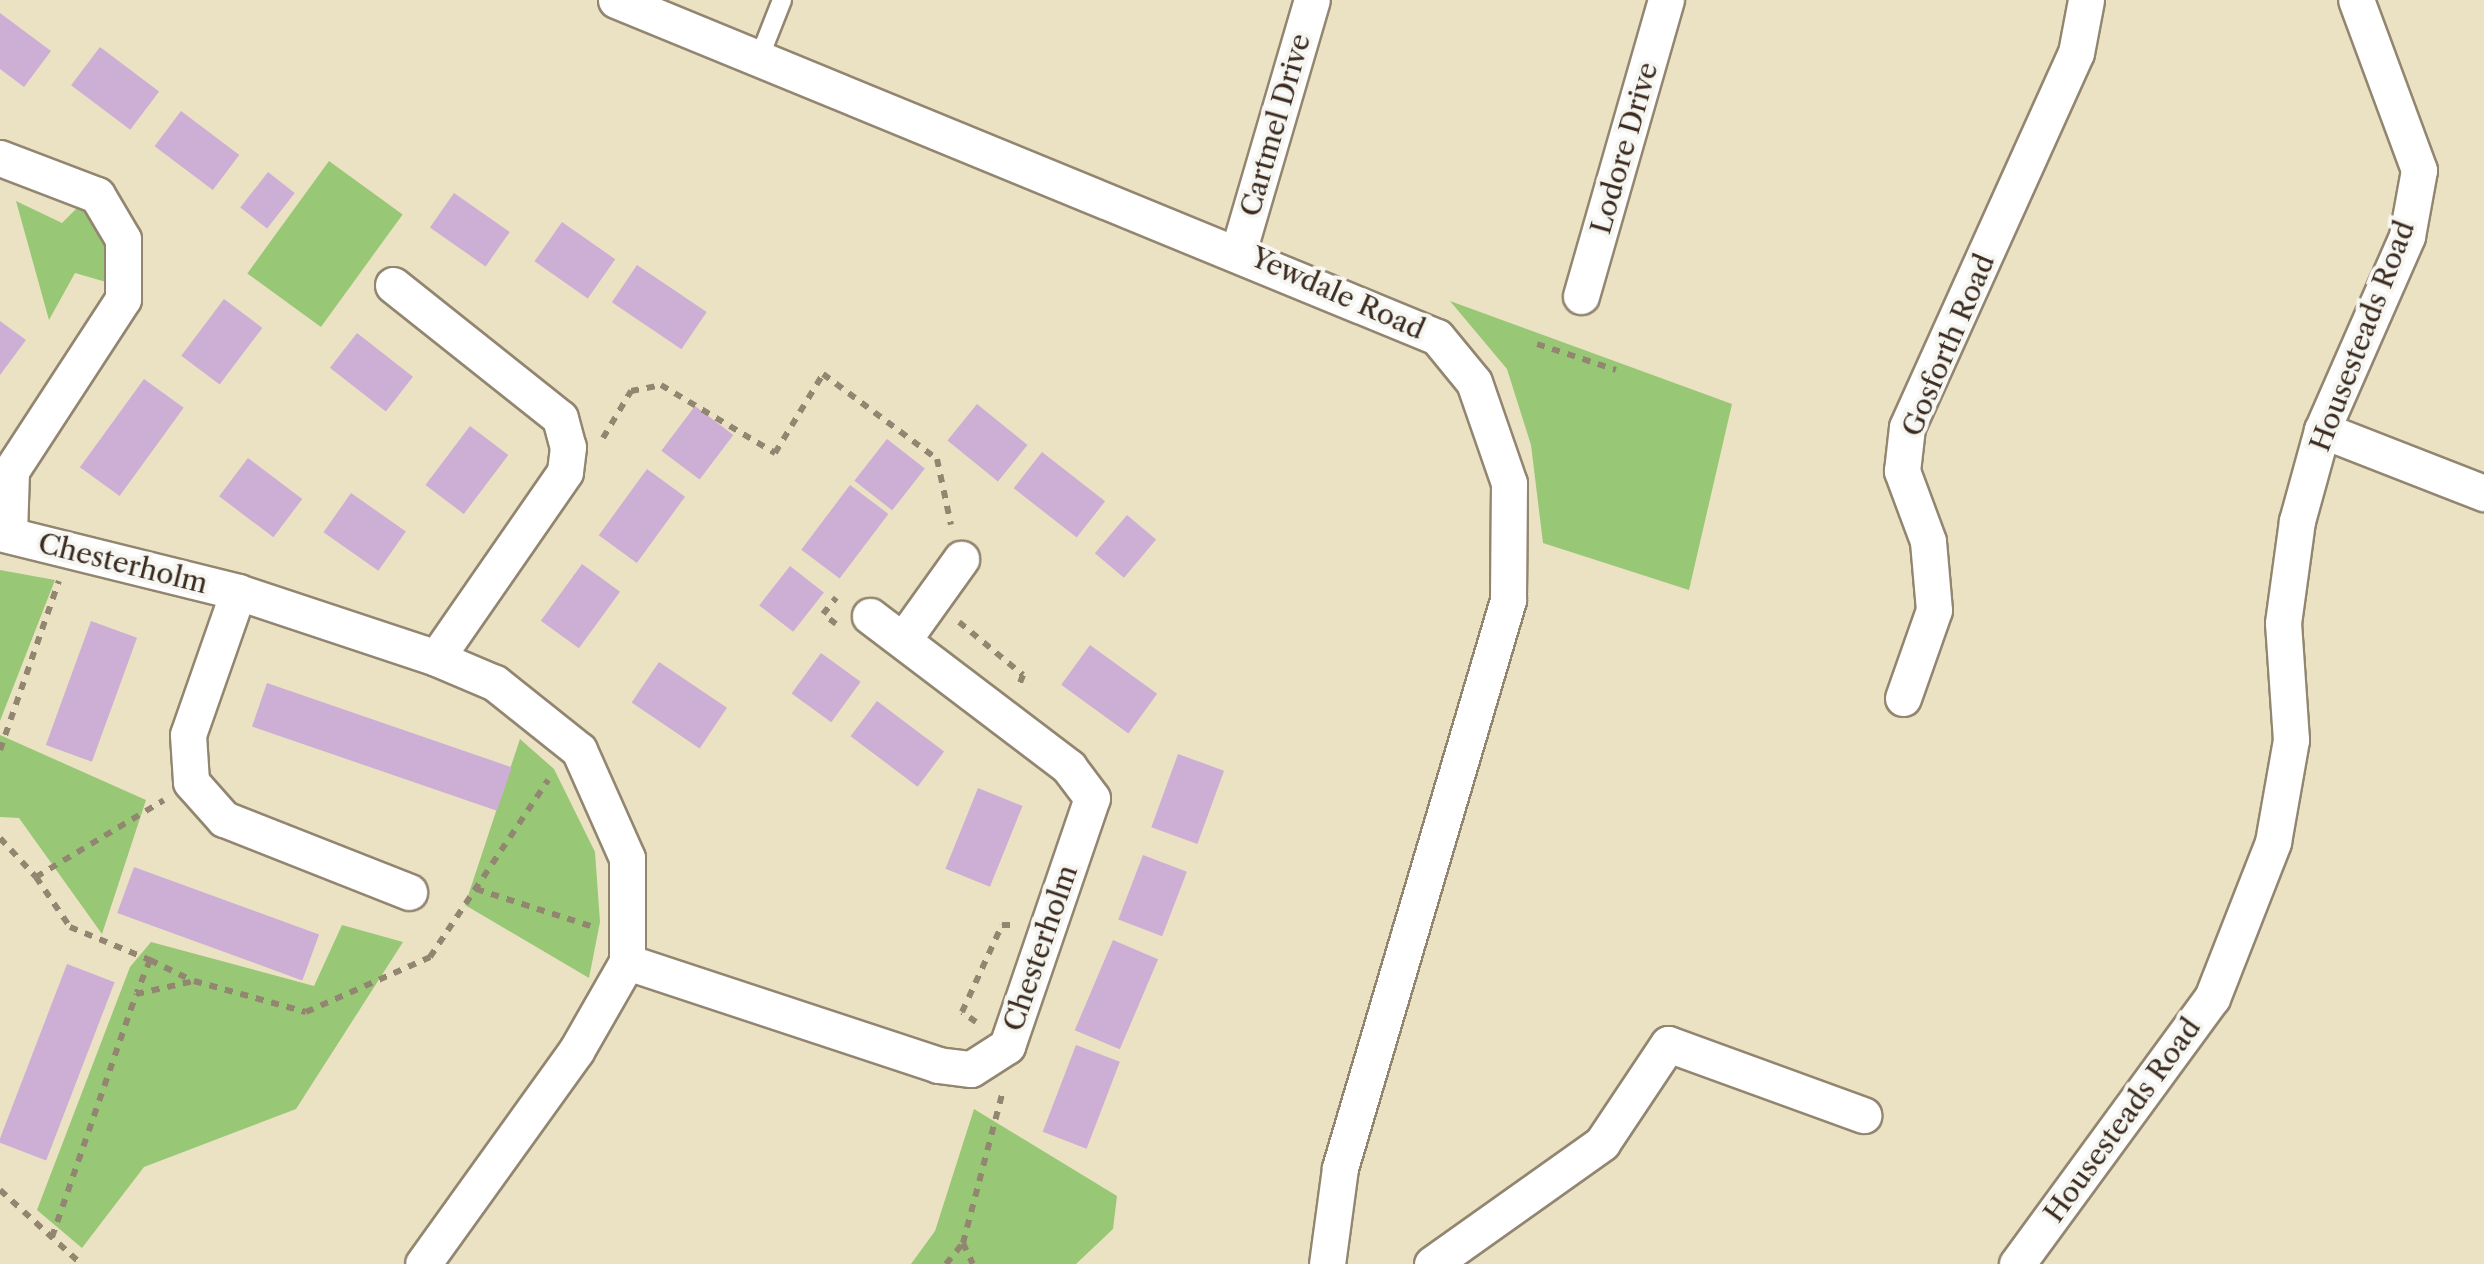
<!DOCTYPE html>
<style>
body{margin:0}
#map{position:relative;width:2484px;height:1264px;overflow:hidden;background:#ebe2c4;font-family:"Libre Caslon Text",serif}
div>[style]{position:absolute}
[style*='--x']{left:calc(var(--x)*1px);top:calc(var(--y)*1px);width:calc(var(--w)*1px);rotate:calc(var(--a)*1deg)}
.green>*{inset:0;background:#98c775;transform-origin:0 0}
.building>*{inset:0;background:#cdaed5;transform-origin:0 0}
.path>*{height:6px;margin-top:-3px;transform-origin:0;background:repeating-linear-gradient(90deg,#938671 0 8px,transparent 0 16px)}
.roads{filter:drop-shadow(2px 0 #938671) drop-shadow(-2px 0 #938671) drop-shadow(0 2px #938671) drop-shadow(0 -2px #938671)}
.lane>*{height:18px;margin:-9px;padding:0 9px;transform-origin:9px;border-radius:9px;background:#fff}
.street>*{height:35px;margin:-17.5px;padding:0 17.5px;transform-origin:17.5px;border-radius:17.5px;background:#fff}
span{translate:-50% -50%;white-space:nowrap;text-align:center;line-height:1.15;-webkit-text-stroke:8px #f6f6f2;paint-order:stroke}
.street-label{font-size:28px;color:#3b2a1e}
</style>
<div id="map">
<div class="green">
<i style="left:329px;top:161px;width:91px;height:139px;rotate:36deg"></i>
<i style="clip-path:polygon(85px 200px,110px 242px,106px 282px,75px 273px,49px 320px,16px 201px,62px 223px)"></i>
<i style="clip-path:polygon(1450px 301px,1732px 404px,1689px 590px,1543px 543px,1531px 445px,1507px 369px)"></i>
<i style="clip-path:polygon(0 570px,55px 580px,0 721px)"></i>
<i style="clip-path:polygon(0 735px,146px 800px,102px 934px,19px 818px,0 817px)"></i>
<i style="clip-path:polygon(520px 739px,554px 769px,595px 852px,600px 922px,589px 978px,465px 905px)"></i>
<i style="clip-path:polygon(342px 925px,403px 942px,296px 1109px,144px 1167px,82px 1248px,37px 1210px,130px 967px,151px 942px,314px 986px)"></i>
<i style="clip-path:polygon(974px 1109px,1117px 1196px,1113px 1229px,1076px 1264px,911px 1264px,935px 1231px)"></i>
</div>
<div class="building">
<i style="clip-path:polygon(0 13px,51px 51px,24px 87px,0 69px)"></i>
<i style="left:100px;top:47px;width:74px;height:48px;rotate:37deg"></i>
<i style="left:181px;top:111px;width:73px;height:44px;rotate:37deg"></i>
<i style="left:268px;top:172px;width:34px;height:45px;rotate:38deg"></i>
<i style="left:454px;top:193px;width:68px;height:42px;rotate:35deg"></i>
<i style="left:562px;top:222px;width:65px;height:48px;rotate:35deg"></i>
<i style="left:637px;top:265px;width:84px;height:45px;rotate:34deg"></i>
<i style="left:224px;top:299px;width:48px;height:71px;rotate:37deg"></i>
<i style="clip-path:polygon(0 321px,26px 340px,0 375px)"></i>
<i style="left:357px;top:333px;width:71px;height:44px;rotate:38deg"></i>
<i style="left:144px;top:379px;width:49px;height:109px;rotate:36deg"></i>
<i style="left:977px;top:404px;width:65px;height:47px;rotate:39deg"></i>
<i style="left:695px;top:406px;width:48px;height:56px;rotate:37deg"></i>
<i style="left:470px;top:426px;width:48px;height:74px;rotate:37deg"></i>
<i style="left:887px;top:439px;width:48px;height:53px;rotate:38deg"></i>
<i style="left:1042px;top:452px;width:80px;height:46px;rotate:38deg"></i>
<i style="left:248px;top:458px;width:68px;height:48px;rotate:37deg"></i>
<i style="left:647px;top:469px;width:47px;height:82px;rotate:36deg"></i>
<i style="left:850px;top:485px;width:48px;height:81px;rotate:37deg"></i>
<i style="left:351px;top:493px;width:67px;height:48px;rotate:35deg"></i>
<i style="left:1127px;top:515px;width:38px;height:50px;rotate:40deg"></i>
<i style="left:582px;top:564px;width:47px;height:70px;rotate:36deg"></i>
<i style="left:790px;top:566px;width:43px;height:50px;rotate:38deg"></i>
<i style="left:91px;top:621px;width:49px;height:132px;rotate:20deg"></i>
<i style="left:1090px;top:645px;width:83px;height:49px;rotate:36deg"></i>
<i style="left:821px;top:653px;width:49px;height:50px;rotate:36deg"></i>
<i style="left:659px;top:662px;width:82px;height:49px;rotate:34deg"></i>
<i style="left:267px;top:683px;width:259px;height:46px;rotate:19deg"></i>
<i style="left:877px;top:701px;width:84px;height:44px;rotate:37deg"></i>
<i style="left:1178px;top:754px;width:49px;height:78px;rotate:20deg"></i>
<i style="left:978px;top:788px;width:48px;height:87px;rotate:22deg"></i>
<i style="left:1143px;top:855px;width:47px;height:69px;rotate:21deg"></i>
<i style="left:134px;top:867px;width:197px;height:49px;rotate:20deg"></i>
<i style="left:1113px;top:940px;width:49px;height:98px;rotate:23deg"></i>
<i style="left:67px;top:964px;width:51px;height:191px;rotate:21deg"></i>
<i style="left:1076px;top:1045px;width:47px;height:93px;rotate:21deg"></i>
</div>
<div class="path">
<i style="--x:1537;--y:344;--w:83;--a:18.2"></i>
<i style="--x:603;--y:438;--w:55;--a:-59.2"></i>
<i style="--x:631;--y:391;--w:31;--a:-11"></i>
<i style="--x:661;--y:385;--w:133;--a:30.8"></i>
<i style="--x:775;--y:453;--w:92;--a:-58.7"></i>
<i style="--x:823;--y:374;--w:142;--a:36.7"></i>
<i style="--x:937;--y:459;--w:67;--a:78"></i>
<i style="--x:959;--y:622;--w:83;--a:39.6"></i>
<i style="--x:1023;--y:675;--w:14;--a:111"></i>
<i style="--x:836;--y:624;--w:16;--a:-142"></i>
<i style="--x:823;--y:614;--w:21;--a:-51"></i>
<i style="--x:0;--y:750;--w:179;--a:-70.8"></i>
<i style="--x:0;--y:838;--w:53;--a:47.3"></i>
<i style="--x:36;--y:877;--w:149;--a:-31"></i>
<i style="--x:36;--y:877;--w:60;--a:55.8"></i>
<i style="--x:70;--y:927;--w:87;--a:22.4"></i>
<i style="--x:150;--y:960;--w:35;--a:112"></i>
<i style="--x:476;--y:889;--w:124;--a:17.9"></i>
<i style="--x:150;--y:960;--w:48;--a:26"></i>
<i style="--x:976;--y:1022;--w:17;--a:-144"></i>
<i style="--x:962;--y:1012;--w:96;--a:-65.3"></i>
<i style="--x:1002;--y:925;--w:9;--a:0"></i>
<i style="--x:0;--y:1190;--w:105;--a:42.3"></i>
<i style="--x:52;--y:1237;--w:257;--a:-70.9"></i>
<i style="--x:136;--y:994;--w:59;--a:-12.6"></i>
<i style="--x:194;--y:981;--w:116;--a:15.5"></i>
<i style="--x:306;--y:1012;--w:136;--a:-23.9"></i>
<i style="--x:430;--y:957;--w:213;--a:-56.3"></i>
<i style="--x:963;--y:1243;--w:23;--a:65"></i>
<i style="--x:946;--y:1264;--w:27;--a:-51"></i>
<i style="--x:963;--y:1243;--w:157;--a:-75.3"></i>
</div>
<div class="roads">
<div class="lane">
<i style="--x:758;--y:61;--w:66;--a:-68.5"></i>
</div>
<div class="street">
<i style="--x:616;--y:0;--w:887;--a:22.32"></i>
<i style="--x:1437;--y:337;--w:58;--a:50.6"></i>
<i style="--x:1474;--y:382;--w:107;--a:70.9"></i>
<i style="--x:1509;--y:483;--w:117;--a:90.5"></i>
<i style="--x:1508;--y:600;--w:592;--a:106.48"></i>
<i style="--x:1340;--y:1168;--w:97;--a:97.7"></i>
<i style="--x:0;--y:158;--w:104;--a:20.9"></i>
<i style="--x:97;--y:195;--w:51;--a:59.4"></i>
<i style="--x:123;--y:239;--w:60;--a:90"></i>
<i style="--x:123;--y:299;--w:205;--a:123.1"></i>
<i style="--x:11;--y:471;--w:63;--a:91.8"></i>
<i style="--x:1239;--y:249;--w:259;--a:-73.7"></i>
<i style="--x:393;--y:285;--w:213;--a:38.5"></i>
<i style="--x:560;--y:418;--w:30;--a:75"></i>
<i style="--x:568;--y:447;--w:25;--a:97"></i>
<i style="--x:565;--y:472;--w:226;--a:124.7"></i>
<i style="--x:1581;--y:296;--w:308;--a:-74"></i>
<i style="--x:2322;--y:430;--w:174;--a:21.3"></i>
<i style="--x:0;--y:533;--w:245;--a:13.9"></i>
<i style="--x:238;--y:592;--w:209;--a:18.4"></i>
<i style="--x:436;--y:658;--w:64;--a:23"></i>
<i style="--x:495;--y:683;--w:107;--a:38.6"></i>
<i style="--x:579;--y:750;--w:118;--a:66"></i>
<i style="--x:627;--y:858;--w:104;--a:90"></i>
<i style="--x:627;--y:962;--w:103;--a:119.8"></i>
<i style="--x:576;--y:1051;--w:262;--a:125.7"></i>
<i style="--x:238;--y:592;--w:151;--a:109.3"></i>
<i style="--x:188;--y:735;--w:47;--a:86.3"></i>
<i style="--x:191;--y:782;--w:50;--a:48.3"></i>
<i style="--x:224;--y:819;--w:199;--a:21.5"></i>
<i style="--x:903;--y:640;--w:100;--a:-54.4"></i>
<i style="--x:1903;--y:698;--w:93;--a:-70.6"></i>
<i style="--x:1934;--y:610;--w:69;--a:-95"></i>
<i style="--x:1928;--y:541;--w:75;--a:-110.4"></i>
<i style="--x:1902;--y:471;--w:44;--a:-83.5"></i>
<i style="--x:1907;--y:427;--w:410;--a:-65.7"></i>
<i style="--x:2076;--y:53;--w:54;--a:-79.3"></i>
<i style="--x:627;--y:962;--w:328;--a:18.3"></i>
<i style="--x:938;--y:1065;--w:33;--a:7"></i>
<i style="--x:971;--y:1069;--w:43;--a:-32.6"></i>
<i style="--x:1007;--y:1046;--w:262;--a:-71.1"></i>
<i style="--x:1092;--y:798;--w:39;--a:-127"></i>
<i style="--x:1069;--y:767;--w:250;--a:-142.8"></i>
<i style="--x:1432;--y:1264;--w:209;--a:-35.4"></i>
<i style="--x:1602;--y:1143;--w:119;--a:-56.3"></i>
<i style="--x:1668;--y:1044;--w:208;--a:20"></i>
<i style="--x:2017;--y:1264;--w:330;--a:-53.8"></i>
<i style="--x:2212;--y:998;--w:168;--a:-68.6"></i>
<i style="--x:2273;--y:842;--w:104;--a:-80"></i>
<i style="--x:2291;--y:740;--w:117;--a:-93.9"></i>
<i style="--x:2283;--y:623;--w:103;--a:-82.2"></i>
<i style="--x:2297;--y:521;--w:94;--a:-74.6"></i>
<i style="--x:2322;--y:430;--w:212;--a:-66.3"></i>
<i style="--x:2407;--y:236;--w:67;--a:-79.7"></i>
<i style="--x:2419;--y:170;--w:181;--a:-110.3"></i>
</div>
</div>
<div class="street-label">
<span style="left:1275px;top:125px;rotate:-74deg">Cartmel Drive</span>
<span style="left:1624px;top:148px;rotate:-74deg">Lodore Drive</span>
<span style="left:1338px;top:293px;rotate:24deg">Yewdale Road</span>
<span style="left:2362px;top:336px;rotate:-69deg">Housesteads Road</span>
<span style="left:1948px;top:345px;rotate:-67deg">Gosforth Road</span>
<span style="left:123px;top:563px;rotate:14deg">Chesterholm</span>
<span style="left:1040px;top:948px;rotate:-71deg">Chesterholm</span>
<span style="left:2122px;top:1120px;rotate:-54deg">Housesteads Road</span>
</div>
</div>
